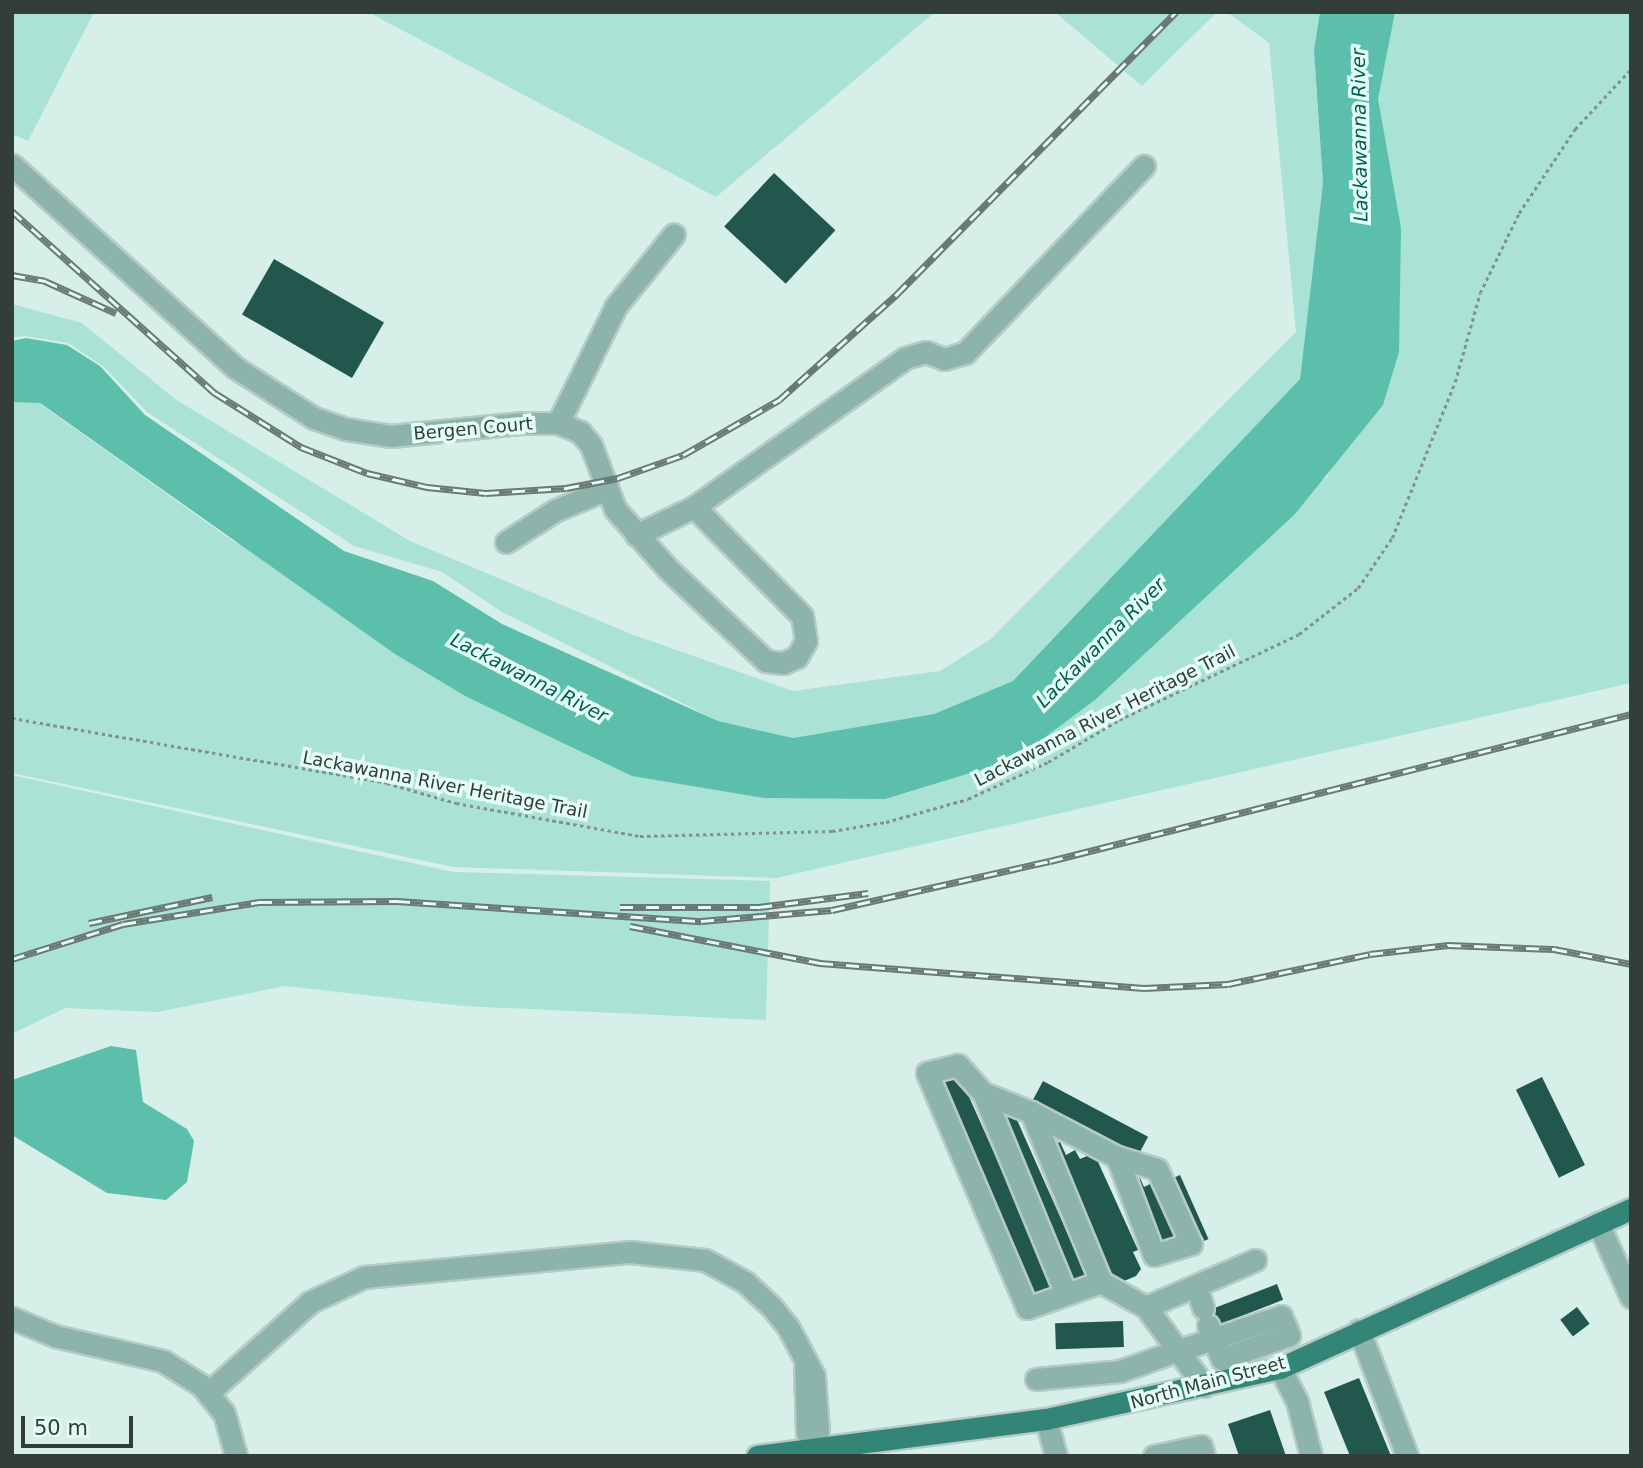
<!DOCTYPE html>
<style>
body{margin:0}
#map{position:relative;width:1643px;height:1468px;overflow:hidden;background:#d7efe9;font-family:"DejaVu Sans",sans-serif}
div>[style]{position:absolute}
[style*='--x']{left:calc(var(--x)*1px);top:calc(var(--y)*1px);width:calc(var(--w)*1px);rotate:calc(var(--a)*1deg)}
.green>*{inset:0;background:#aae2d5}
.water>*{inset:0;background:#5bbfac}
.building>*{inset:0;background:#22574d;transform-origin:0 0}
.path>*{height:2.5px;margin-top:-1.25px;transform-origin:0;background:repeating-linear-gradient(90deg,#81928d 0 3.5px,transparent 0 7px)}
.roads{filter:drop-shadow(2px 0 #b6cbc6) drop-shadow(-2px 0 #b6cbc6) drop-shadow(0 2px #b6cbc6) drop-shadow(0 -2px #b6cbc6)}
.minor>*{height:21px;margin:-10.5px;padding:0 10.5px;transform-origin:10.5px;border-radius:10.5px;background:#8db4ab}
.major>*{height:21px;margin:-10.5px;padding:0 10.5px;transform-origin:10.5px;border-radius:10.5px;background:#338677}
.rail>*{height:7px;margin-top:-3.5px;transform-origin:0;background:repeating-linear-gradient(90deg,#e4fdf6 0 13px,#6b7975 0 26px);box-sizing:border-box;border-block:2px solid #6b7975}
span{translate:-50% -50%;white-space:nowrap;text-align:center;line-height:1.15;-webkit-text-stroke:7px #e4fdf6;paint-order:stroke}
.street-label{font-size:18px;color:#333d3a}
.water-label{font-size:19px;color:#035d50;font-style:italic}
.frame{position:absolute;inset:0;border:14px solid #333d3a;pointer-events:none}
.scale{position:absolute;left:21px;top:1416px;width:112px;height:32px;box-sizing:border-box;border:4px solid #333d3a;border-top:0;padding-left:9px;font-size:21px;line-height:24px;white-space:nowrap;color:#333d3a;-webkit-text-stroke:5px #e4fdf6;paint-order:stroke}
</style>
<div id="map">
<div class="green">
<i style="clip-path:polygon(12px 12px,94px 12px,28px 141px,12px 134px)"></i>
<i style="clip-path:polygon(368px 12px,935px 12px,716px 197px)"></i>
<i style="clip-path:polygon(1055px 12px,1217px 12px,1142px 86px)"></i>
<i style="clip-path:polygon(1227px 12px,1320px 12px,1314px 50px,1323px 183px,1300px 379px,1013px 681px,934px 714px,793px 738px,718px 721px,502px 612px,442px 572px,354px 546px,147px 412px,103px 366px,68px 343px,25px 336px,12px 338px,12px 304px,82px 323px,175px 399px,410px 541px,631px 634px,793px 691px,940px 671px,991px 639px,1296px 332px,1269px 43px)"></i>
<i style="clip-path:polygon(1379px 12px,1631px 12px,1631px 683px,776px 878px,453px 867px,12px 773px,12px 384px,233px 541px,404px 632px,572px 739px,912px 748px,1183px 586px,1328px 476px,1372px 332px,1364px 89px)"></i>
<i style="clip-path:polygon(12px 775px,453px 872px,770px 881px,766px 1020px,463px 1006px,285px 986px,157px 1012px,65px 1008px,12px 1034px)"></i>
</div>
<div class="water">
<i style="clip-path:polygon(1320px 12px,1395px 12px,1378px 99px,1401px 228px,1399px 352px,1383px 405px,1295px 514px,1096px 699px,1016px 759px,885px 799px,764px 798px,632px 776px,467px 697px,395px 654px,40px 403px,12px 402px,12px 341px,26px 338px,67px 345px,100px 366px,145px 415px,344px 551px,433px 581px,502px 624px,718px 721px,793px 738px,934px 714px,1013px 681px,1300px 379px,1323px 183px,1314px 50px)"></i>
<i style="clip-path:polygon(111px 1046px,136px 1050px,143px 1102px,187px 1129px,194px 1141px,187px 1182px,166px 1200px,107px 1193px,12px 1135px,12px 1080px)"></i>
</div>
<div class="building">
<i style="left:774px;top:173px;width:84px;height:73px;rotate:43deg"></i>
<i style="left:274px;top:259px;width:127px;height:64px;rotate:30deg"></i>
<i style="left:958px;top:1072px;width:235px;height:25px;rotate:66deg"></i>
<i style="left:1542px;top:1077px;width:98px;height:29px;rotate:64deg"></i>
<i style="left:1043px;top:1081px;width:119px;height:22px;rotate:28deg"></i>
<i style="left:1013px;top:1111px;width:180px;height:18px;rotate:66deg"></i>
<i style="clip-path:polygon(1060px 1142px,1066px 1155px,1075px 1150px,1080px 1159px,1094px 1153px,1138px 1250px,1133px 1252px,1141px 1269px,1136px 1276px,1112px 1286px,1050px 1146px)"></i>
<i style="left:1180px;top:1175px;width:70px;height:13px;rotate:66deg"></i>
<i style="clip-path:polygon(1140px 1178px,1144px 1187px,1152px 1183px,1178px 1241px,1158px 1249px,1129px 1183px)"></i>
<i style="left:1277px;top:1284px;width:17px;height:86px;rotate:69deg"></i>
<i style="left:1577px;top:1307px;width:21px;height:21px;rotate:53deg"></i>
<i style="left:1123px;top:1321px;width:26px;height:68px;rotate:88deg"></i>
<i style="clip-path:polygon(1359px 1378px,1391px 1456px,1350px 1456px,1324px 1392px)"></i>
<i style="clip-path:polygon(1270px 1410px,1286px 1456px,1239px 1456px,1228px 1424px)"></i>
</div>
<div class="path">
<i style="--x:12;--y:718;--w:381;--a:9.8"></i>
<i style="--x:387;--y:783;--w:72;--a:16.2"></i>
<i style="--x:456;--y:803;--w:187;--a:10.2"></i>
<i style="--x:640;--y:836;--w:192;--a:-1.5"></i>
<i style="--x:832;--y:831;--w:55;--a:-9.5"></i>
<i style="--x:886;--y:822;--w:85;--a:-15.7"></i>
<i style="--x:968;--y:799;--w:88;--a:-24.8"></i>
<i style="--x:1048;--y:762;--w:82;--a:-30.6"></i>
<i style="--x:1119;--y:720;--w:199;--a:-25.5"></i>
<i style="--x:1299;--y:634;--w:75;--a:-37.9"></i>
<i style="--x:1358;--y:588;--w:60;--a:-55.8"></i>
<i style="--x:1392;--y:538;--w:168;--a:-68"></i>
<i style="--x:1455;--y:382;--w:92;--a:-74.3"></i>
<i style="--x:1480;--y:293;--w:89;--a:-64"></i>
<i style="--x:1519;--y:213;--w:101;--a:-56.3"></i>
<i style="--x:1575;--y:129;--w:82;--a:-47"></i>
</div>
<div class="roads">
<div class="minor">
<i style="--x:12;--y:165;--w:302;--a:42.2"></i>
<i style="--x:236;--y:368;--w:93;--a:32.7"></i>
<i style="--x:314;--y:418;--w:34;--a:19"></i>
<i style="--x:346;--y:429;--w:46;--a:8.8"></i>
<i style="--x:391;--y:436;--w:132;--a:-5.7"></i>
<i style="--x:522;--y:423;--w:36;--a:0"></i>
<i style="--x:558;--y:423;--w:24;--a:22"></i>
<i style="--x:580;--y:432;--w:17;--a:50"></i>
<i style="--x:591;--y:445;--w:68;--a:69.4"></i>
<i style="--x:615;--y:509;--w:79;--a:48.6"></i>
<i style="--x:667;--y:568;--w:136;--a:43.2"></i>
<i style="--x:766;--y:661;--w:17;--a:7"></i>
<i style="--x:783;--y:663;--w:15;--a:-23"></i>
<i style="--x:797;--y:657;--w:18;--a:-61"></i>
<i style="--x:806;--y:641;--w:25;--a:-99"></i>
<i style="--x:802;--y:616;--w:153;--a:-134.7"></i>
<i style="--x:558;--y:423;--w:131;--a:-63.6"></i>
<i style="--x:616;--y:306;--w:92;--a:-51.1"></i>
<i style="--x:636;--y:535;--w:64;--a:-25.8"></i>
<i style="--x:694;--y:507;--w:258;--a:-35.2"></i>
<i style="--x:905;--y:358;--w:22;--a:-16"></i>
<i style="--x:926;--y:352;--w:19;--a:21"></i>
<i style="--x:944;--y:359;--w:22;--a:-16"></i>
<i style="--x:965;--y:353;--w:259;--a:-46.3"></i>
<i style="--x:506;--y:542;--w:59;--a:-32.6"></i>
<i style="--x:556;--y:510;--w:55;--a:-22.4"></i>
<i style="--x:983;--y:1093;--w:38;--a:-132"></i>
<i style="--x:958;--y:1065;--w:32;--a:166"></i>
<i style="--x:927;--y:1073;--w:255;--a:66.9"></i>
<i style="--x:1027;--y:1308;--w:78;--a:-19.4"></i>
<i style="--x:1031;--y:1112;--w:184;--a:67.6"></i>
<i style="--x:1101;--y:1282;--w:51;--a:29.1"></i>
<i style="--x:1598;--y:1223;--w:81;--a:66"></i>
<i style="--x:1196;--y:1286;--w:23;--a:72"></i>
<i style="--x:1066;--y:1294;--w:217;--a:-112.4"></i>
<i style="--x:983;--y:1093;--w:52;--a:21.6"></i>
<i style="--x:1031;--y:1112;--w:97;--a:27.6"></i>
<i style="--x:1117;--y:1157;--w:105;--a:69.3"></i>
<i style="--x:1154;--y:1255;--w:39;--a:-17"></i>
<i style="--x:1191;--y:1244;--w:82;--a:-114.4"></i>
<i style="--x:1157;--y:1169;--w:42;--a:-163.3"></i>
<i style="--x:12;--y:1318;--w:47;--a:22.7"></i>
<i style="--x:55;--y:1336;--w:111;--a:13"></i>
<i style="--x:163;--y:1361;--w:45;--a:32.3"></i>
<i style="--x:201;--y:1385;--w:36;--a:51"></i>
<i style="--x:224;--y:1413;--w:45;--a:74.4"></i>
<i style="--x:1359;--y:1330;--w:135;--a:69.1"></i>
<i style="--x:1280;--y:1368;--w:37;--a:63"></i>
<i style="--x:1297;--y:1401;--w:57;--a:75.7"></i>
<i style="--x:1036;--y:1379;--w:84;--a:-5.4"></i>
<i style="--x:1120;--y:1371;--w:63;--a:-19.6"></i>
<i style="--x:1179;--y:1350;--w:36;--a:-18"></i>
<i style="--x:1213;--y:1339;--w:28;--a:-19"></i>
<i style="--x:1239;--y:1330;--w:44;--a:-18.4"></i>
<i style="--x:1281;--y:1316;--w:21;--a:67"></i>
<i style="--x:1289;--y:1335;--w:71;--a:160.3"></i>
<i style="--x:1222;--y:1359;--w:22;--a:-114"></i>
<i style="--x:1213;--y:1339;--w:15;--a:-110"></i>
<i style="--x:1204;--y:1386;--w:98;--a:-126.3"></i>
<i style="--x:1146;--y:1307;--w:119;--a:-23.3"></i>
<i style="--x:208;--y:1393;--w:137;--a:-41.7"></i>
<i style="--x:310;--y:1302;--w:60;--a:-24.8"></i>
<i style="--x:364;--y:1277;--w:267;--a:-5.4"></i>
<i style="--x:630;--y:1252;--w:75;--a:6.1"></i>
<i style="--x:705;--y:1260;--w:46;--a:28.8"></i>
<i style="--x:745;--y:1282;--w:35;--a:43"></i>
<i style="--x:771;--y:1306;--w:27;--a:51"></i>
<i style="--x:788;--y:1327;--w:55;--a:62"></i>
<i style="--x:814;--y:1376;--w:56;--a:85.9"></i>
<i style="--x:818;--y:1432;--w:9;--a:126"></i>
<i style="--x:813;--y:1439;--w:8;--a:-135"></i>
<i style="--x:807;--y:1433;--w:66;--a:-91.7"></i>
<i style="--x:1046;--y:1419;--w:38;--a:75"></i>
<i style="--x:1154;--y:1456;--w:48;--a:-12"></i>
<i style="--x:1201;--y:1446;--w:10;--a:73"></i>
</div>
<div class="major">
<i style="--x:757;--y:1456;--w:291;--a:-7.3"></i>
<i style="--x:1046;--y:1419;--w:239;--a:-12.3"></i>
<i style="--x:1280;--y:1368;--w:385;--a:-24.4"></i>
</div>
</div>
<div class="rail">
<i style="--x:12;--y:211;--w:273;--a:41.9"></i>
<i style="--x:215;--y:393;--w:102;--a:32.1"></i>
<i style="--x:301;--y:447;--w:71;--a:21.5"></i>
<i style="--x:367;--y:473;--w:62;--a:13.1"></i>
<i style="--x:427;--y:487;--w:59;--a:5.8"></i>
<i style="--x:486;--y:493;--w:80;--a:-3.6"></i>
<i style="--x:566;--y:488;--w:53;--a:-10.9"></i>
<i style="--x:618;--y:478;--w:69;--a:-19.5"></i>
<i style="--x:683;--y:455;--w:111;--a:-29.8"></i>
<i style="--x:779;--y:400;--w:159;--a:-41.9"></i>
<i style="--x:897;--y:294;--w:397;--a:-45.3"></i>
<i style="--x:12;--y:275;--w:34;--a:10"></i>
<i style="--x:45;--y:281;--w:78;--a:24.3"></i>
<i style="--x:620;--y:907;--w:139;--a:0"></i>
<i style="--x:759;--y:907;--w:110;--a:-7.3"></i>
<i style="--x:89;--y:923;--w:126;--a:-11.9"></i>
<i style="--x:630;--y:926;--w:194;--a:11"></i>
<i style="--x:820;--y:963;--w:325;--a:4.4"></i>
<i style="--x:1144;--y:988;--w:84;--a:-2.7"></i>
<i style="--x:1228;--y:984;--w:145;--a:-11.9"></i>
<i style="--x:1370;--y:954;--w:79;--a:-6.6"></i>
<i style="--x:1448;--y:945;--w:106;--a:2.2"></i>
<i style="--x:1554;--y:949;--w:78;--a:11"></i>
<i style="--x:12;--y:959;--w:116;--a:-17.5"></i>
<i style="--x:123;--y:924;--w:138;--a:-9.2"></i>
<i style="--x:259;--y:902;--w:138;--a:-0.4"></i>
<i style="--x:397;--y:901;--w:305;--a:3.8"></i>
<i style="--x:701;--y:921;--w:131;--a:-4.8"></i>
<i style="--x:832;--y:910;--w:223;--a:-12.7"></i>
<i style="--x:1050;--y:861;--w:599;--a:-14.2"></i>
</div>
<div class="street-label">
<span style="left:473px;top:429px;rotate:-5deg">Bergen Court</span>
<span style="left:1105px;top:716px;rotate:-27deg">Lackawanna River Heritage Trail</span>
<span style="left:445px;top:785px;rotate:11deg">Lackawanna River Heritage Trail</span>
<span style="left:1208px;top:1383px;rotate:-15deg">North Main Street</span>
</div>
<div class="water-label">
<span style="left:1360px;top:135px;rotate:-91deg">Lackawanna River</span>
<span style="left:1101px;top:643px;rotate:-45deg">Lackawanna River</span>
<span style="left:529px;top:678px;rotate:27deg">Lackawanna River</span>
</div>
<div class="frame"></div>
<div class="scale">50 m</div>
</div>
